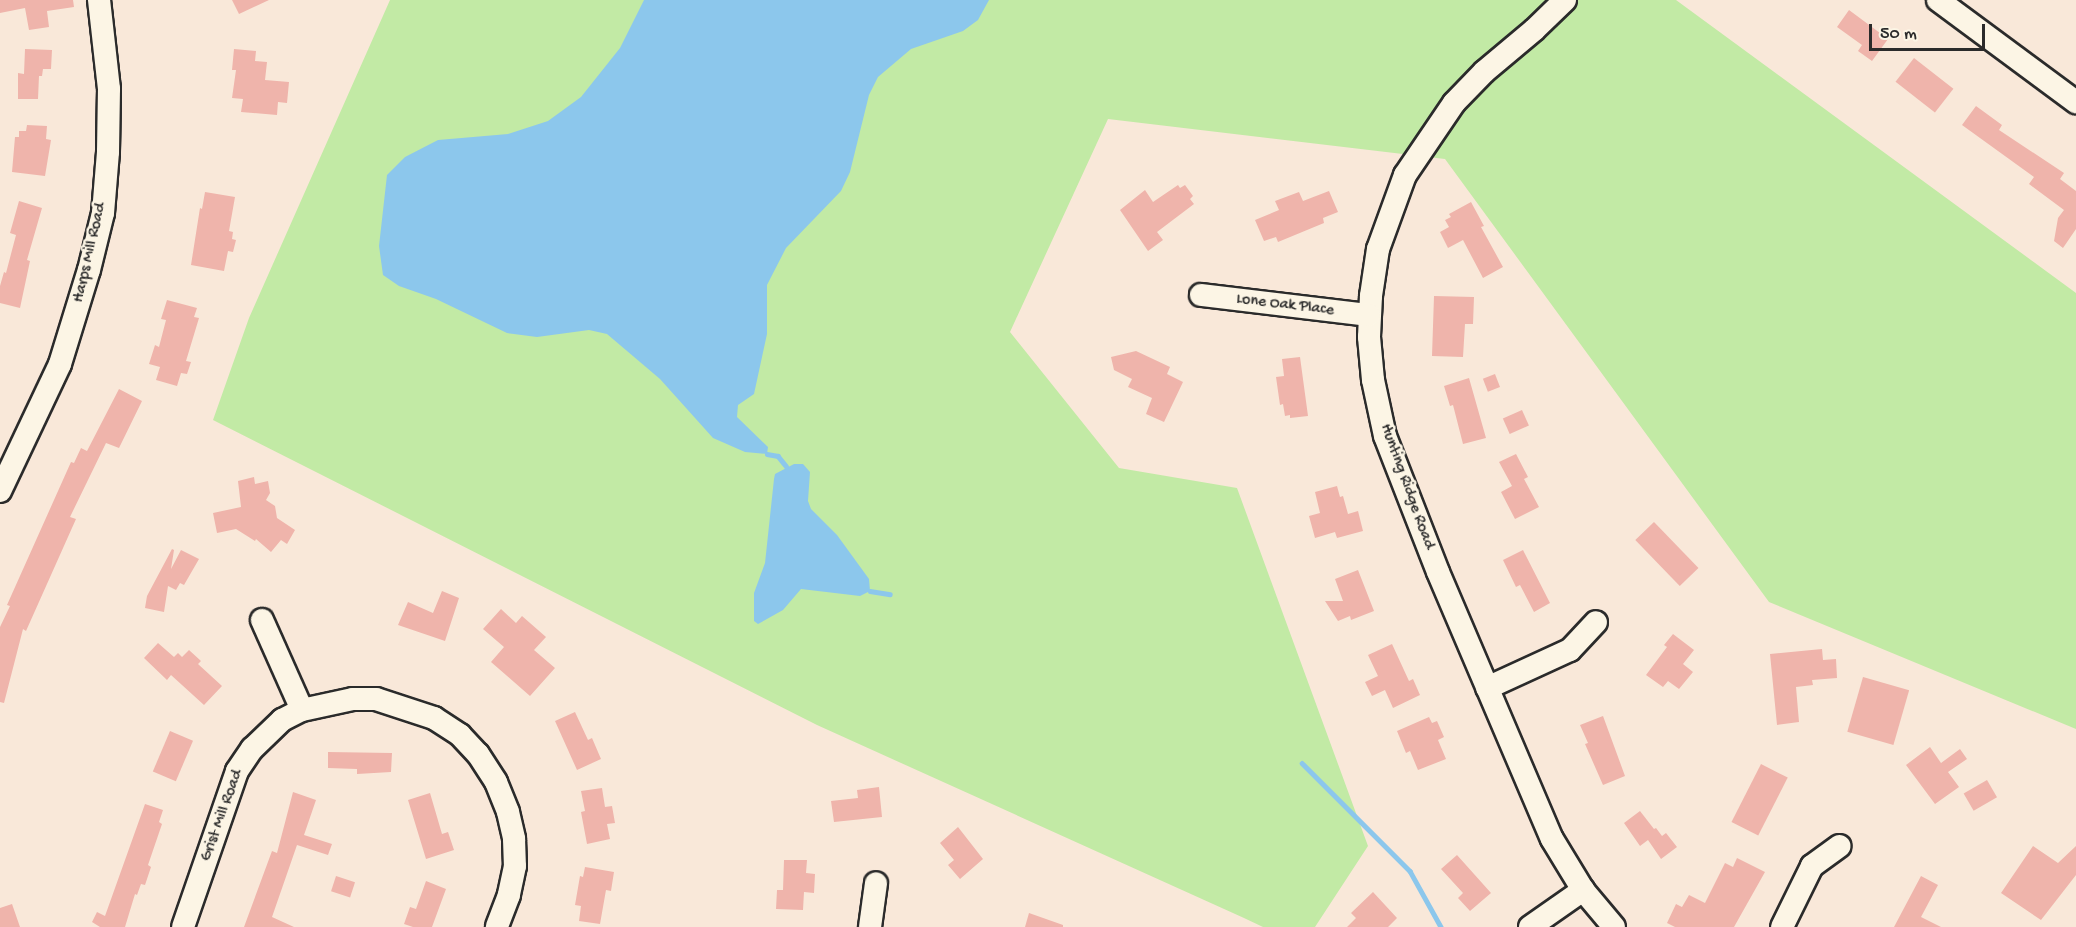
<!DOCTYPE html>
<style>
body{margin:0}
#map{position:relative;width:2076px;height:927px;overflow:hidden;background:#f9e8d9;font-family:"Gochi Hand",sans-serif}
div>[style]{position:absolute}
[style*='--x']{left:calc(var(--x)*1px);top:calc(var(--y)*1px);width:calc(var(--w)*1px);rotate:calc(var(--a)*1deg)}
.green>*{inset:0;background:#c2eaa5}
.water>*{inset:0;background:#8cc7ec}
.stream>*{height:4.5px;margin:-2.25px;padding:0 2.25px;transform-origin:2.25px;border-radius:2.25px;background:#8cc7ec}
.building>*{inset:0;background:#efb4ab;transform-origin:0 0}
.roads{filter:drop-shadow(2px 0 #2b2b2b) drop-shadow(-2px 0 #2b2b2b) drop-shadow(0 2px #2b2b2b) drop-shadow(0 -2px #2b2b2b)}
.minor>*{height:22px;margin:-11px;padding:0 11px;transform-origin:11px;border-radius:11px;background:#fcf5e5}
span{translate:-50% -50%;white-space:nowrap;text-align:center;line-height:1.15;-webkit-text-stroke:5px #fcf5e5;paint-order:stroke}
.street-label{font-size:16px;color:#2b2b2b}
.scale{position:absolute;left:1869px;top:24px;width:116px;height:27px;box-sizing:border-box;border:3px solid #2b2b2b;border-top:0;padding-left:8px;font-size:18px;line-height:21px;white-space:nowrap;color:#2b2b2b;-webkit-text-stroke:4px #fcf5e5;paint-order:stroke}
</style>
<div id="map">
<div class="green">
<i style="clip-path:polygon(390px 0,1676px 0,2076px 293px,2076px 729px,1769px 602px,1445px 159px,1108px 119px,1010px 332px,1119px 468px,1237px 488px,1368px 846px,1315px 927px,1263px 927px,1244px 918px,817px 725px,213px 420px,249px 318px)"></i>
</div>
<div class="water">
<i style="clip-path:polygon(644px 0,989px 0,978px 20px,963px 31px,911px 49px,878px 77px,869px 95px,850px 172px,841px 191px,786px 248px,767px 285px,767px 334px,754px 394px,738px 405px,737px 417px,768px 447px,767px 454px,745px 452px,713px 438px,660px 379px,607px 334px,589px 330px,537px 337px,507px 333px,436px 299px,399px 286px,383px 275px,379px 246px,387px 175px,405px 157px,438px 140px,508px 134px,548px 121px,581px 97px,620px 48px)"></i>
<i style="clip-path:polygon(794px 464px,803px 464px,810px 472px,808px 501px,811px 509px,837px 535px,869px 579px,870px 591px,860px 596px,801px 589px,783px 610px,758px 624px,754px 621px,754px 593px,765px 563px,774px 479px,775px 474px)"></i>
</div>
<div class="stream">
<i style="--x:767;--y:454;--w:11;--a:10"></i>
<i style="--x:778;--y:456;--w:13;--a:51"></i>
<i style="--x:870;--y:591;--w:20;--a:9"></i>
<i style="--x:1302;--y:763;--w:153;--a:45"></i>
<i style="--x:1410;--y:871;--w:64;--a:61"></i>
</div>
<div class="building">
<i style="clip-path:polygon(0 0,73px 0,74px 7px,47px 11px,49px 27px,29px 30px,25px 8px,0 13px)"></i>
<i style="clip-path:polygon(232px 0,269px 0,239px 14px)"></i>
<i style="clip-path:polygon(1849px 10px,1888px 39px,1872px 61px,1858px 51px,1862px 45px,1837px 27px)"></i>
<i style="clip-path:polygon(25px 49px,52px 50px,51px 69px,43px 69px,42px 76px,39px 76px,38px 99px,18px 99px,18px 73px,24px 74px)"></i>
<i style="clip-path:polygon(234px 49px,256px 51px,255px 61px,267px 62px,265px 80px,289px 82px,287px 103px,278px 102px,277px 115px,241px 112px,243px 99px,232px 98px,236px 70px,232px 70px)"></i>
<i style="left:1914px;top:58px;width:50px;height:30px;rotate:38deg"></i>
<i style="clip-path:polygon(1976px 106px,2002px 125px,1999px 130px,2064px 173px,2060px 179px,2076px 191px,2076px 229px,2063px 248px,2054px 241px,2058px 218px,2064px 210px,2029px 184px,2034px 177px,1962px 125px)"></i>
<i style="clip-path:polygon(27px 125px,47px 126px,46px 139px,51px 140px,45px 176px,12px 172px,15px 137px,19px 137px,19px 131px,26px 131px)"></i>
<i style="clip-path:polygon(1178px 185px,1180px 188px,1185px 185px,1193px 196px,1190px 199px,1194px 204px,1157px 232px,1163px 240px,1148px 251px,1120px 210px,1145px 190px,1153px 202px)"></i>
<i style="clip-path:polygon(1329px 191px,1338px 212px,1323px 218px,1324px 223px,1278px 242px,1276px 237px,1264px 241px,1255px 220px,1279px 210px,1275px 201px,1299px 192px,1303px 201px)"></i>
<i style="clip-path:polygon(205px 192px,235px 197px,229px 231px,233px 232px,232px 239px,236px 240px,233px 252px,228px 251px,224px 271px,191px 265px,200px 208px,202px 209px)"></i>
<i style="clip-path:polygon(19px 201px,42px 208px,27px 260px,30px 261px,20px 308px,0 303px,0 286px,4px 272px,6px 273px,16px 235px,10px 233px)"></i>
<i style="clip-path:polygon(1471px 202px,1484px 226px,1481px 227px,1503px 267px,1483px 278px,1463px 240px,1448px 248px,1440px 232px,1449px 227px,1445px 220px,1451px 217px,1449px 214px)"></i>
<i style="clip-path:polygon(1434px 296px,1474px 297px,1473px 324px,1465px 324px,1463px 357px,1432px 356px)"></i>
<i style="clip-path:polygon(167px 300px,197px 308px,194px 317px,199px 318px,186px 361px,191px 362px,187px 374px,181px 373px,177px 386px,156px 380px,160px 367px,149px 364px,155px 345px,159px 347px,166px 320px,161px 319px)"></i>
<i style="clip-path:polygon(1136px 351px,1170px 367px,1167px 374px,1183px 382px,1164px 422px,1146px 414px,1152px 398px,1128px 387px,1132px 379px,1114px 370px,1111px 357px)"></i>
<i style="clip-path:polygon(1300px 357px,1308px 416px,1290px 418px,1290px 415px,1285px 416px,1283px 404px,1280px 405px,1276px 377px,1284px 376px,1282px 359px)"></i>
<i style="left:1495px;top:374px;width:14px;height:13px;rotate:69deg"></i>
<i style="clip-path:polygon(1469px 378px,1486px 438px,1463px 444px,1453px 405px,1450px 406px,1444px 386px)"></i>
<i style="clip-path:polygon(119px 389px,142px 401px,119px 448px,106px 443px,70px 517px,76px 519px,26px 631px,23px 629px,4px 703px,0 702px,0 627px,10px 606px,7px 605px,71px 462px,74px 463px,81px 448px,87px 451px)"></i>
<i style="left:1522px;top:410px;width:17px;height:21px;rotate:66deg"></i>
<i style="clip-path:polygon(1516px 454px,1528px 477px,1524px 479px,1539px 507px,1515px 519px,1501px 492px,1512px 486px,1499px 462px)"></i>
<i style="clip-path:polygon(254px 477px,255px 484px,268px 481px,270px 493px,266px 500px,275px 506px,277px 518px,295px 530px,287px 544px,281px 540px,271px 552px,256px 539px,255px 541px,236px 529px,217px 533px,213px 513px,241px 507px,238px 481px)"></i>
<i style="clip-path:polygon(1337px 486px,1340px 497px,1343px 496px,1348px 514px,1358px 511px,1363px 531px,1337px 538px,1335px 532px,1315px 538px,1309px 516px,1320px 513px,1315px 492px)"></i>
<i style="left:1654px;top:522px;width:64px;height:26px;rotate:46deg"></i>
<i style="clip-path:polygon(172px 549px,174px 550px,171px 569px,181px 550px,199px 559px,184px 585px,180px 583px,176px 590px,168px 586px,164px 612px,145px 608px,147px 596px)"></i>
<i style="clip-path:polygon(1523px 550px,1550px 603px,1534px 612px,1520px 585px,1516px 587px,1503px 560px)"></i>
<i style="clip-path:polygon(1358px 570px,1374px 611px,1351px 620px,1350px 616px,1338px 621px,1325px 601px,1343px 601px,1335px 579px)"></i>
<i style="clip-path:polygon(442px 591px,459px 598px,445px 641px,398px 625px,408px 602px,433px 613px)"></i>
<i style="clip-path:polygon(501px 609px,516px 623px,522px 616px,546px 637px,534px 650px,555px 668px,530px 696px,491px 662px,504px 647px,483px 629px)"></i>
<i style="clip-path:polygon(1673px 634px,1694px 650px,1683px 664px,1693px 672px,1679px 689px,1668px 681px,1663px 687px,1646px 675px,1667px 647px,1664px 645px)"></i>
<i style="clip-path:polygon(158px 643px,174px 657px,178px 653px,182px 657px,189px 650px,201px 661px,198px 664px,222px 686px,204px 705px,171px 675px,167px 680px,144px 658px)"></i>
<i style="clip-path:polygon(1392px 644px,1409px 681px,1413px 679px,1420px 695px,1393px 708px,1385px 690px,1372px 696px,1365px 682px,1378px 676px,1368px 655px)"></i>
<i style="clip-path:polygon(1822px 649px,1823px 660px,1836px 659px,1837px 678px,1812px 680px,1813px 685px,1796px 687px,1799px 722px,1777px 725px,1770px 654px)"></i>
<i style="left:1863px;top:677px;width:48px;height:57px;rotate:16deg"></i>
<i style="clip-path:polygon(575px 712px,588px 740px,592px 738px,601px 759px,577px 770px,555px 721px)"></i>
<i style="clip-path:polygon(1603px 716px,1625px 776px,1603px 785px,1585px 744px,1588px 743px,1580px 725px)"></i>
<i style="clip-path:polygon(1429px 717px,1432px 723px,1437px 721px,1444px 737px,1438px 740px,1446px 759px,1418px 770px,1410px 751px,1406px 753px,1397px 731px)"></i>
<i style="left:170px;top:731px;width:25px;height:44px;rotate:23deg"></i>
<i style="clip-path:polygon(1930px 747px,1941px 763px,1960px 749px,1967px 759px,1948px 772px,1959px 787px,1935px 804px,1906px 765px)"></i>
<i style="clip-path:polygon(328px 752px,392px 753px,391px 772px,357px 774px,357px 769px,328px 768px)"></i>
<i style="left:1761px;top:764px;width:30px;height:65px;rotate:27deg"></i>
<i style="left:1987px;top:780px;width:20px;height:27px;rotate:60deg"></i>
<i style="clip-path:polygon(879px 787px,882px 817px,834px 822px,831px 801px,858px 798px,857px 790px)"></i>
<i style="clip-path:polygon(602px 788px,605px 807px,612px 806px,615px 823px,607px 824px,610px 839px,587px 844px,581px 812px,585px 811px,581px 791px)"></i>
<i style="clip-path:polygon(293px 792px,316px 800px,304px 835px,332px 844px,328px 855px,297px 845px,272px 917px,294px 927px,244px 927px,272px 851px,277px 853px)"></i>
<i style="clip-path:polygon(430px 793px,442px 834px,448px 832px,454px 850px,426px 859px,408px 800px)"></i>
<i style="clip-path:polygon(145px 804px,163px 810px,159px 822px,162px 824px,148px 865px,151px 867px,145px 885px,141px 884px,137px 895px,135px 894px,125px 927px,100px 927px,92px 922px,97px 912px,105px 916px)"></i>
<i style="clip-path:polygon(1640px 811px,1654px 829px,1656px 828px,1662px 836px,1666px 833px,1677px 847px,1661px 859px,1648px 840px,1640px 846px,1624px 823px)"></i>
<i style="clip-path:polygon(958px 827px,983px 859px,960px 879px,948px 865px,954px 860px,940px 843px)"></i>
<i style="clip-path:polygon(2033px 846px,2058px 863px,2076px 846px,2076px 875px,2041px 920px,2001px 893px)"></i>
<i style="clip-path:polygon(1457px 855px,1491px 893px,1470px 911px,1458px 898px,1463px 893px,1441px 869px)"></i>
<i style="clip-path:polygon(1737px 858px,1765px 872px,1734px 927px,1675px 927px,1667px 923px,1676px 904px,1682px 907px,1689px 895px,1705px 903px,1725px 863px,1733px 867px)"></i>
<i style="clip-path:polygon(784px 860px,807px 860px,806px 873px,815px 874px,814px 893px,804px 892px,803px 910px,776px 909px,777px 890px,783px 890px)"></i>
<i style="clip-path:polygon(585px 867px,614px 872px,611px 891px,606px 890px,600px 924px,579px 921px,581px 906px,575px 905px,580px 876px,583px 877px)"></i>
<i style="left:336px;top:876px;width:20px;height:16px;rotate:18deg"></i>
<i style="clip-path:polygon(1921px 876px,1938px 885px,1921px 917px,1941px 927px,1894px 927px)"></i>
<i style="clip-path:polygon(426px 881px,446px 889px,432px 927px,413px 927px,404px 924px,410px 907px,416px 909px)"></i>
<i style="clip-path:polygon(1373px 892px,1397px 918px,1388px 927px,1347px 927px,1356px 918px,1351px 913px)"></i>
<i style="clip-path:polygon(12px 904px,20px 927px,0 927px,0 908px)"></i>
<i style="clip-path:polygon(1029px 913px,1063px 925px,1063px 927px,1025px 927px)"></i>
</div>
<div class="roads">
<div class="minor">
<i style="--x:1565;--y:0;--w:43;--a:135.9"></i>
<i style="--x:1534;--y:30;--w:65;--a:140"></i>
<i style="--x:1484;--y:72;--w:43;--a:134.1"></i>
<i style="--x:1454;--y:103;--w:87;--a:124.2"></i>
<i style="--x:1405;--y:175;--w:79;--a:110"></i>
<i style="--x:1378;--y:249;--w:48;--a:98.5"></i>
<i style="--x:1371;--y:296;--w:41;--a:92.8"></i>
<i style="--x:1369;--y:337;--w:43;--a:84.7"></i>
<i style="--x:1373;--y:380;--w:57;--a:77.9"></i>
<i style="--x:1385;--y:436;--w:146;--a:68.7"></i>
<i style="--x:1438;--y:572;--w:290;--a:66.9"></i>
<i style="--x:1552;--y:839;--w:60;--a:58.7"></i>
<i style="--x:1583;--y:890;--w:48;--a:50"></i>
<i style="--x:1938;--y:0;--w:172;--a:36.5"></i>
<i style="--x:1201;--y:295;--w:169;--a:6.8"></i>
<i style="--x:0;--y:491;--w:140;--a:-64.7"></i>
<i style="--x:60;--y:364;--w:98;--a:-72.9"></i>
<i style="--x:89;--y:270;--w:59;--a:-76.2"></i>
<i style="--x:103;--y:213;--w:61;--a:-85.3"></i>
<i style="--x:108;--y:152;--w:63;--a:-89.1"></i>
<i style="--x:109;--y:89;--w:90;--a:-96.4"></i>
<i style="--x:262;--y:620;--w:98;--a:66"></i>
<i style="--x:1487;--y:688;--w:91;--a:-24.6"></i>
<i style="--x:1570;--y:650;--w:38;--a:-47"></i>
<i style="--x:183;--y:927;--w:165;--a:-70.9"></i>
<i style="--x:237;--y:771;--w:27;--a:-56"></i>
<i style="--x:252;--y:749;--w:42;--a:-44"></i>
<i style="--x:282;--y:720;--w:22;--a:-27"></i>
<i style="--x:302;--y:710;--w:52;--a:-12.2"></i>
<i style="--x:353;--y:699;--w:23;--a:0"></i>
<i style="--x:376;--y:699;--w:61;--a:18.1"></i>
<i style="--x:434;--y:718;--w:31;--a:33"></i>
<i style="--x:460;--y:735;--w:26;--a:47"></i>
<i style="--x:478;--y:754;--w:33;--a:57"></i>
<i style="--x:496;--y:782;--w:32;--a:68"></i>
<i style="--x:508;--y:812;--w:28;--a:77"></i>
<i style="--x:514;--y:839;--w:27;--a:88"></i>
<i style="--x:515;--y:866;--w:30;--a:102"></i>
<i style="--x:509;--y:895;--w:34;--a:111"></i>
<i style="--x:870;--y:927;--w:44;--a:-82.2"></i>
<i style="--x:1530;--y:927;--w:65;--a:-34.9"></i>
<i style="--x:1782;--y:927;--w:68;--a:-63.8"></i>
<i style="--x:1812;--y:866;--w:34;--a:-36"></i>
</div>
</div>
<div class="street-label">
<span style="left:91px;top:253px;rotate:-77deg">Harps Mill Road</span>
<span style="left:1285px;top:306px;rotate:7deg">Lone Oak Place</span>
<span style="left:1406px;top:487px;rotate:70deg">Hunting Ridge Road</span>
<span style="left:223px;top:816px;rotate:-70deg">Grist Mill Road</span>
</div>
<div class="scale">50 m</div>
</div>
